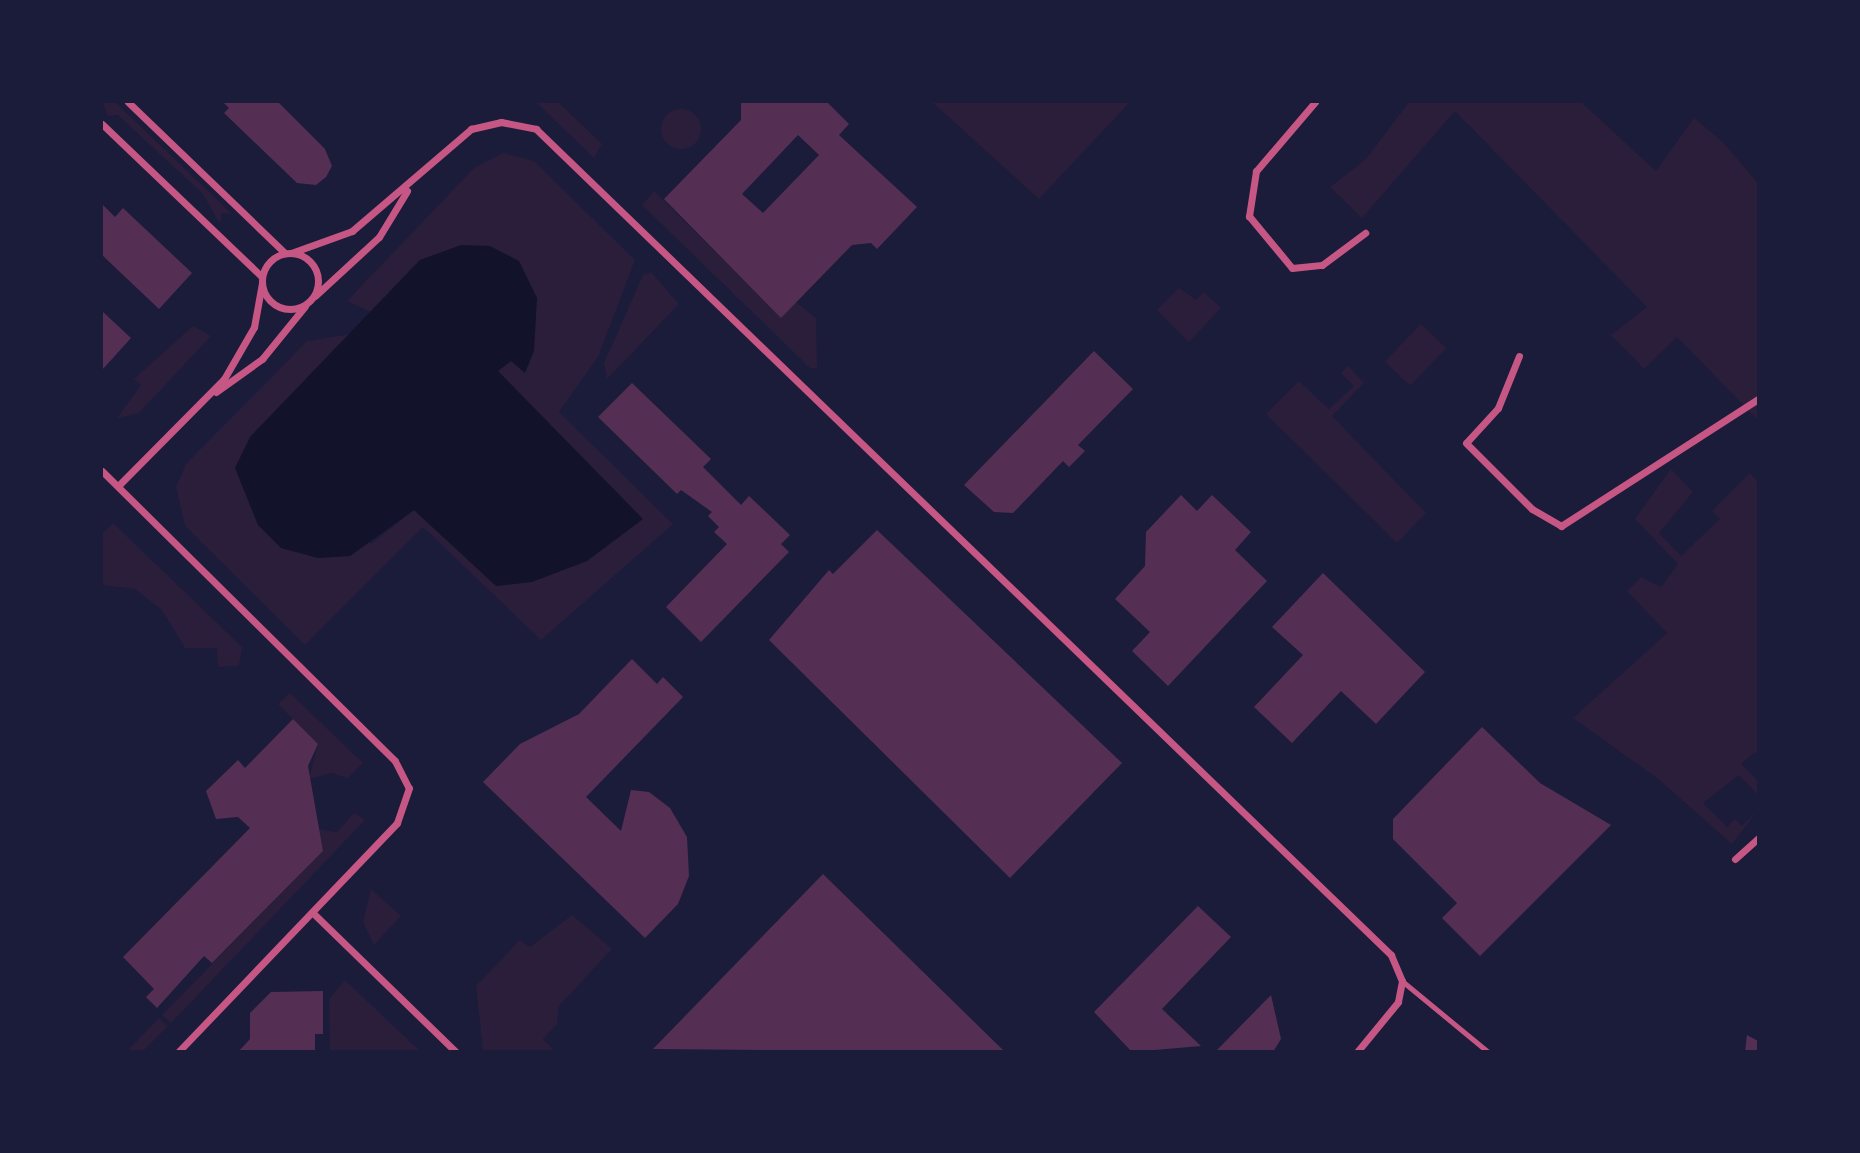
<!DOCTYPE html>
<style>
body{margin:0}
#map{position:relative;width:1860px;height:1153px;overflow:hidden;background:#1b1b3a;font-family:"PT Sans",sans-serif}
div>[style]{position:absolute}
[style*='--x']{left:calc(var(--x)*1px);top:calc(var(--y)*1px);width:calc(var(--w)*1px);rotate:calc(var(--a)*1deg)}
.green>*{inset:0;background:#2a1e3b;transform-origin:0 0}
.round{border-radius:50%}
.water>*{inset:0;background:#12122b}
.building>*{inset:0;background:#542f53}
.service>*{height:5px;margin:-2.5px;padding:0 2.5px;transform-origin:2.5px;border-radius:2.5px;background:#c65784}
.minor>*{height:7px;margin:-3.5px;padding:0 3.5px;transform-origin:3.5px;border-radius:3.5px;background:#c65784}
.minor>.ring{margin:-3.5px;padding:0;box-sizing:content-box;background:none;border:7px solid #c65784;border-radius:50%}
span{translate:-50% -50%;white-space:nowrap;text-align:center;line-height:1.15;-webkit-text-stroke:5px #1b1b3a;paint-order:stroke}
.frame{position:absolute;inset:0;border:103px solid #1b1b3a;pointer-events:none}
</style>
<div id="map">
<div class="green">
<i style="clip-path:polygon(102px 102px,115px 102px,232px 214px,222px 213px,220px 224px,203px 194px,118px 115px,108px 116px)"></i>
<i style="clip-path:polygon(536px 102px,558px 102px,602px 144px,594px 158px)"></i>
<i style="clip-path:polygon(932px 102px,1130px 102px,1039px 199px)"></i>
<i style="clip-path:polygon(1409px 102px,1581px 102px,1656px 171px,1694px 118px,1722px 141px,1758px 183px,1758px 420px,1677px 337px,1644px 369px,1611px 335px,1647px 307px,1455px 111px,1362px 218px,1330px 187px,1366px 159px)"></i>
<i class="round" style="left:661px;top:109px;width:40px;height:40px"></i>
<i style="clip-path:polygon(503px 153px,534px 161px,635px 260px,598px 357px,559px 412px,673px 524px,541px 640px,423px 527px,305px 645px,185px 526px,176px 487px,186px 464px,307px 341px,351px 334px,250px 437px,371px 544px,414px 510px,496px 585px,642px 519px,497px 371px,511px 361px,420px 260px,371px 312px,347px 301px,474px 168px)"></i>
<i style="clip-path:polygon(654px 191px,781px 317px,796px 302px,816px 318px,817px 368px,810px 368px,642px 205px)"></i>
<i style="clip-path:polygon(651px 272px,679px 304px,607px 379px,604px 363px,643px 275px)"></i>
<i style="clip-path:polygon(1179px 288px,1196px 300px,1204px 292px,1221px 308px,1189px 342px,1157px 310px)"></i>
<i style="left:1421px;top:324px;width:35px;height:52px;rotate:44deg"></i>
<i style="clip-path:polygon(193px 326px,211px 336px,139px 413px,117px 418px,141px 385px,134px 379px)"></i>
<i style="clip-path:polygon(1348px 366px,1364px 383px,1332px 416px,1426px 513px,1397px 543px,1266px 414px,1299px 381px,1329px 409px,1354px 386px,1341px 373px)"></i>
<i style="clip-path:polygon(1671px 469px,1693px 492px,1659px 533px,1681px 556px,1720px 519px,1712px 511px,1750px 473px,1758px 482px,1758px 756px,1755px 752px,1741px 764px,1758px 781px,1758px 795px,1739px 775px,1703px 803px,1727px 827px,1735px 819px,1742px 826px,1758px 810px,1732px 844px,1657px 778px,1573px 718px,1667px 633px,1627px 591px,1641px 577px,1661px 587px,1678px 564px,1635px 519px)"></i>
<i style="clip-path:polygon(113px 523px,242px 647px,239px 666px,218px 667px,217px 648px,185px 648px,162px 610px,135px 589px,102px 585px,102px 534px)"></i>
<i style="clip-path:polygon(290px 693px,363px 763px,348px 778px,332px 773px,309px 779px,318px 744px,278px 704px)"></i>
<i style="clip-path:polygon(354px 813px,365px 820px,171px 1023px,162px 1015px,323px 851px,317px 829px,337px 832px)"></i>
<i style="clip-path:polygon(371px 889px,401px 916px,374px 945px,363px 922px)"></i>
<i style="clip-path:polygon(572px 915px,612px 949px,559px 1006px,557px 1024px,543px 1039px,555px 1051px,483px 1051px,476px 986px,520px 940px,530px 947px)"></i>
<i style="clip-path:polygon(345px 980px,420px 1051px,330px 1051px,329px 999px)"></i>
<i style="clip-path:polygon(159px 1018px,168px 1026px,143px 1051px,127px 1051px)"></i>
</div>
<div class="water">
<i style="clip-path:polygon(461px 245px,490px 246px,519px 261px,537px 298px,534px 351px,525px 373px,511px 361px,498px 371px,643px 519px,587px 561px,532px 582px,496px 586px,414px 510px,350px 556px,318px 558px,281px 548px,258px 525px,235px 468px,250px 437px,420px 260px)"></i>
</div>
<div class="building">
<i style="clip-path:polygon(223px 102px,278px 102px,325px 149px,332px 166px,326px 177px,316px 185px,297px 183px,224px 113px,229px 108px)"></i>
<i style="clip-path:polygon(evenodd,741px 102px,827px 102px,849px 124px,839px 135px,917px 207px,877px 249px,871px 243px,852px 245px,781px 318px,664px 199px,741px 120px,741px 102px,798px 135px,819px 155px,763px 213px,742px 194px,798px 135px)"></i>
<i style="clip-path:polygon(102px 204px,115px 217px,123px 208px,192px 273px,159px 309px,102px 255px)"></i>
<i style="clip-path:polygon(102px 311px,131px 338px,102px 370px)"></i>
<i style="clip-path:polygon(1094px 351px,1133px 389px,1078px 445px,1085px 451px,1069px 467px,1063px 461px,1013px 513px,994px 512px,964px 485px)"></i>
<i style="clip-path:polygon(632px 383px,711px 459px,703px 467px,741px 505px,749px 496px,790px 535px,781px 544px,789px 552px,701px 642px,666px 607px,727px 544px,714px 532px,719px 527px,708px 516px,712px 512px,681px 490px,677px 494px,598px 417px)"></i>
<i style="clip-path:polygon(1181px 495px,1197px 511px,1212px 495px,1251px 532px,1235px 550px,1267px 581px,1168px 686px,1132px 651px,1150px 632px,1115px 599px,1145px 566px,1146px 532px)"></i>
<i style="clip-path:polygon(877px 530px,1122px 763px,1010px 878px,769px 640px,829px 570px,833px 574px)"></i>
<i style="clip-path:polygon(1323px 573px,1425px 672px,1376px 724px,1341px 691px,1292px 743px,1254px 707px,1303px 655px,1272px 627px)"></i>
<i style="clip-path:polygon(632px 659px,657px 684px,663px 677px,683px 697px,586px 797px,621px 831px,631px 790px,649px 792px,670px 808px,687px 837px,689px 876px,678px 904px,645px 938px,483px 782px,520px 744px,579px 714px)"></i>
<i style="clip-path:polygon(293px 719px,318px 744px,308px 766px,323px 851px,212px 963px,204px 956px,157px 1008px,146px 997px,154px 989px,123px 957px,250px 828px,238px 817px,216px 819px,206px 791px,238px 760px,245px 768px)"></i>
<i style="clip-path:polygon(1482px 727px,1540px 783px,1611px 825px,1480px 956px,1442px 918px,1457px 903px,1393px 839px,1393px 819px)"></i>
<i style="clip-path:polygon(823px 874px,1005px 1052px,653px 1049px)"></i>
<i style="clip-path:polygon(1198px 906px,1231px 937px,1162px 1009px,1201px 1046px,1132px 1052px,1094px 1012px)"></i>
<i style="clip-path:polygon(323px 991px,323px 1034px,315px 1034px,315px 1052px,238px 1052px,250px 1039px,250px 1013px,271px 992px)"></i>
<i style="clip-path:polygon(1271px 995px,1281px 1039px,1273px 1052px,1215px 1052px)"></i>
<i style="clip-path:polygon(1747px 1035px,1758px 1041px,1758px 1052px,1745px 1052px)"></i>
</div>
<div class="service">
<i style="--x:1402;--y:981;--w:112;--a:39.5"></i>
</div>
<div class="minor">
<i style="--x:128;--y:102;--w:218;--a:43.9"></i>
<i style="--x:1315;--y:102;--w:91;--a:130.5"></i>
<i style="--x:1256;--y:171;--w:46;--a:98.8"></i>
<i style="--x:1249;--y:216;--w:67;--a:50.4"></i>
<i style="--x:1292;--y:268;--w:30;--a:-6"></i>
<i style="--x:1322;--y:265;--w:54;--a:-36.7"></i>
<i style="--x:102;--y:124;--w:221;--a:43.7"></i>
<i class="ring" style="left:262px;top:253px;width:49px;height:49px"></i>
<i style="--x:291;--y:253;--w:65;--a:-19.8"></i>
<i style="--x:352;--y:231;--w:157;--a:-40.6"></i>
<i style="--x:471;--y:129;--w:31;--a:-13"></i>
<i style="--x:501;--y:122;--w:36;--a:11"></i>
<i style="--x:536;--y:129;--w:1189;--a:44.01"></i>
<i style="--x:1391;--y:955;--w:28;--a:67"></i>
<i style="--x:1402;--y:981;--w:21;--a:101"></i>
<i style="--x:1398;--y:1002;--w:65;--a:129.4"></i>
<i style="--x:315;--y:296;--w:87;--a:-42.7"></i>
<i style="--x:379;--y:237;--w:54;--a:-58.7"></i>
<i style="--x:1519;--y:356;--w:56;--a:112"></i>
<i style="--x:1498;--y:408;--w:47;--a:132.4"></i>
<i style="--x:1466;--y:443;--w:93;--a:45"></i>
<i style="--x:1532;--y:509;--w:34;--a:30"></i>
<i style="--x:1561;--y:526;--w:234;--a:-32.8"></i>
<i style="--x:216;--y:392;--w:57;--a:-35.7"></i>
<i style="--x:262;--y:359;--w:68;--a:-50.9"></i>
<i style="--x:102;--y:471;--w:412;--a:44.7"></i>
<i style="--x:395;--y:761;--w:30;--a:63"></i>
<i style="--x:409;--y:788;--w:37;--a:109"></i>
<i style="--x:397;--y:823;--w:317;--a:133.7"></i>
<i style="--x:118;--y:486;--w:151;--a:-45.3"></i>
<i style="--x:224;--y:379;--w:60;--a:-60"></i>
<i style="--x:254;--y:327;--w:45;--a:-79.7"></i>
<i style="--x:1735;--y:859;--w:31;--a:-42"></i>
<i style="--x:314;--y:914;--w:198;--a:44.2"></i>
</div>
<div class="frame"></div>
</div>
